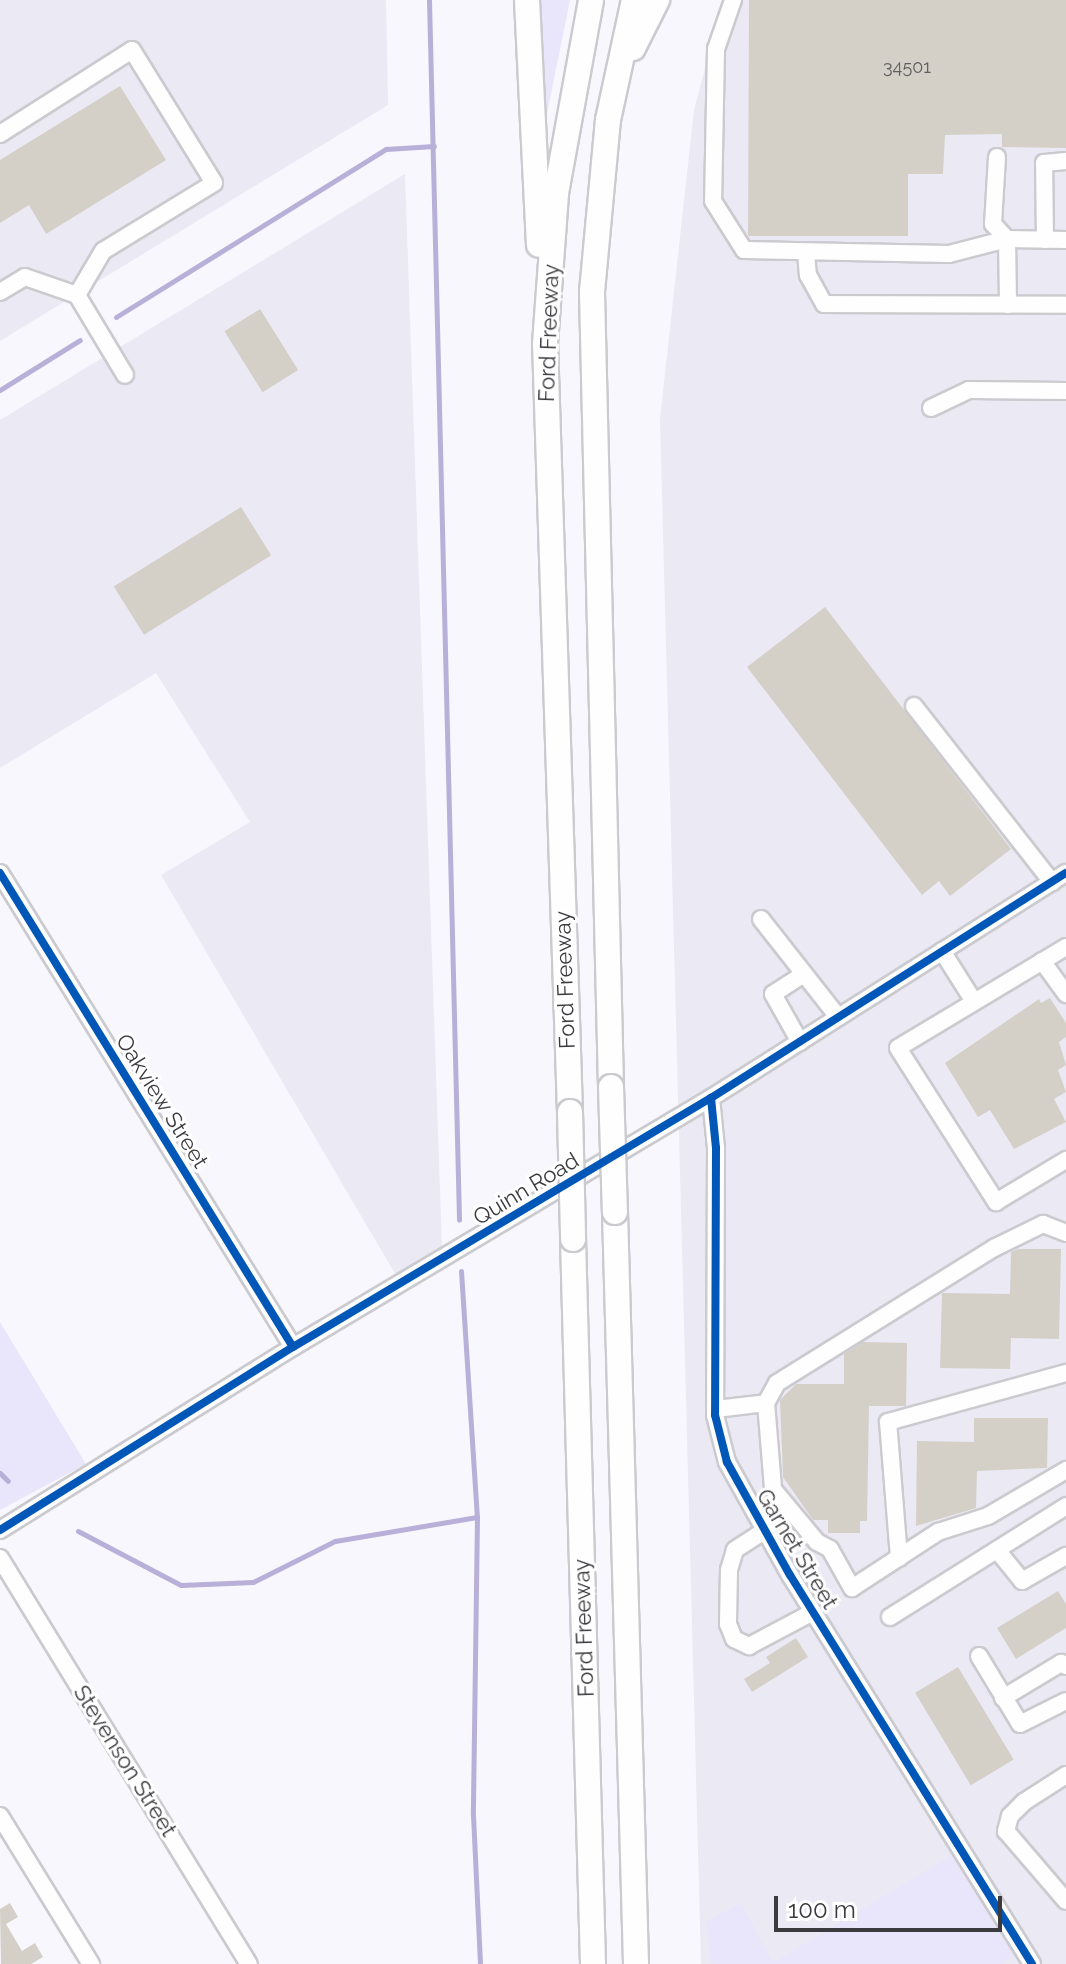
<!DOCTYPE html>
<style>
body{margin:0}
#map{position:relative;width:1066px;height:1964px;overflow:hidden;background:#f8f7fd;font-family:Raleway,sans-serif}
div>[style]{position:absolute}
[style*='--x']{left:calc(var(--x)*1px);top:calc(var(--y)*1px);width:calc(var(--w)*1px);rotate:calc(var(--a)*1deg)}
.built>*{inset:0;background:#ebe9f4}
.green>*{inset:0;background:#e9e5fa}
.stream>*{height:5px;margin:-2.5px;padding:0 2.5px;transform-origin:2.5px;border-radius:2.5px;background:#b8b0d8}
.building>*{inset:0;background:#d4d0c8;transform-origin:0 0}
.roads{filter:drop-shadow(2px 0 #cbcacf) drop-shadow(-2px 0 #cbcacf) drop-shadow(0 2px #cbcacf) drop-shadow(0 -2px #cbcacf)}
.minor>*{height:16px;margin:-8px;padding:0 8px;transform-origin:8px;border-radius:8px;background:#fefeff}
.highway>*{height:24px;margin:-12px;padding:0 12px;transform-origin:12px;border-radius:12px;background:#fefeff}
.bridges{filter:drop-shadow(2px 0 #cbcacf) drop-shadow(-2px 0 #cbcacf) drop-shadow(0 2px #cbcacf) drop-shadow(0 -2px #cbcacf)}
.highway-bridge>*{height:24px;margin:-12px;padding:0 12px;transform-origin:12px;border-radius:12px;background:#fefeff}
.cycleway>*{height:8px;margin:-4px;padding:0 4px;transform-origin:4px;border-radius:4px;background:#0057b8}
span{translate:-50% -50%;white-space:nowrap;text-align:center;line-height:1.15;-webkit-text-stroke:6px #fff;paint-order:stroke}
.number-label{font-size:18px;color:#616061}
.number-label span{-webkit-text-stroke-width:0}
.street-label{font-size:22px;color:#3b3b3f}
.scale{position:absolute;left:774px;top:1896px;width:228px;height:36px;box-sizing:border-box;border:4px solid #3b3b3f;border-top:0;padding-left:10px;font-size:24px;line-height:28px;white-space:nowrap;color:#3b3b3f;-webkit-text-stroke:6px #fff;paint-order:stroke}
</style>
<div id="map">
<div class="built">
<i style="clip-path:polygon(0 0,386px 0,388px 105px,0 341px)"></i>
<i style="clip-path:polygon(723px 0,1066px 0,1066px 1964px,701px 1964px,660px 419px,694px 110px)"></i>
<i style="clip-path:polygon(405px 174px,442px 1248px,397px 1277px,161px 875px,250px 822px,156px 673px,0 768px,0 420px)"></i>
</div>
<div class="green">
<i style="clip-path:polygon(534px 0,570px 0,542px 138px)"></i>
<i style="clip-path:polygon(0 1322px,86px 1464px,0 1510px)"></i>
<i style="clip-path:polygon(952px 1855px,1015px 1956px,1000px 1964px,711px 1964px,707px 1921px,741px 1903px,773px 1963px)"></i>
</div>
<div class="stream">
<i style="--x:429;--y:0;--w:1220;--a:88.59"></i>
<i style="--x:116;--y:317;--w:318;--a:-31.9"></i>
<i style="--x:386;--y:149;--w:48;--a:-3.6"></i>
<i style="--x:0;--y:390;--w:94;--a:-32"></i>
<i style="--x:461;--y:1271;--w:247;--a:86.3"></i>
<i style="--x:477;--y:1517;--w:298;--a:90.8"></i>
<i style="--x:473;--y:1815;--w:149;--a:87.3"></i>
<i style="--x:0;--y:1473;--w:11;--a:45"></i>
<i style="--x:78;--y:1531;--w:116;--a:27.7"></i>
<i style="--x:181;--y:1585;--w:72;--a:-2.4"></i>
<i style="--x:253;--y:1582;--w:92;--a:-26.6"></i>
<i style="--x:335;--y:1541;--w:144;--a:-9.6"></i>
</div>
<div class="building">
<i style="clip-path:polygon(749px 0,1066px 0,1066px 148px,1002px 147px,1002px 134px,945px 135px,943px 174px,908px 174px,908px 236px,748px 236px)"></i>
<i style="clip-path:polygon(120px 86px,166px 160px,46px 234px,29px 205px,0 223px,0 160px)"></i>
<i style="left:260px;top:309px;width:72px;height:42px;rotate:58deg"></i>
<i style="left:241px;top:507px;width:57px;height:150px;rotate:58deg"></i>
<i style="clip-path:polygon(825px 607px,1011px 849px,950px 896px,939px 881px,922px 895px,747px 667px)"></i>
<i style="clip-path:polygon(1050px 998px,1066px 1023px,1066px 1037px,1059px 1042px,1066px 1065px,1058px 1070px,1066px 1092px,1054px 1099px,1066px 1122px,1014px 1149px,990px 1110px,978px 1117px,945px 1063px,1039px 999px,1041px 1003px)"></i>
<i style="clip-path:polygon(1018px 1249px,1061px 1249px,1059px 1339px,1011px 1338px,1010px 1369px,940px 1368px,942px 1293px,1010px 1294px,1011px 1252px)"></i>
<i style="clip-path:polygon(863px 1342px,907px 1343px,906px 1406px,869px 1406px,867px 1521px,860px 1521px,860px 1533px,828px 1533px,828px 1520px,813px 1520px,783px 1477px,780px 1400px,796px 1384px,844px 1384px,844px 1354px)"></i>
<i style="clip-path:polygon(974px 1418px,1048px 1418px,1047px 1468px,977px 1471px,976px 1508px,916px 1526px,917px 1441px,974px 1442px)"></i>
<i style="clip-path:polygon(1058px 1591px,1066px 1604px,1066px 1628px,1016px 1659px,997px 1628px)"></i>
<i style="clip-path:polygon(796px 1638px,808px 1657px,752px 1692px,744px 1679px,770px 1663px,766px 1657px)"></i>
<i style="left:958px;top:1667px;width:108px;height:50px;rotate:59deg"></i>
<i style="clip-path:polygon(10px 1903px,18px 1917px,6px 1924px,22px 1951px,35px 1943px,43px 1957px,31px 1964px,1px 1964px,0 1909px)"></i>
</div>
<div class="roads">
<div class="minor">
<i style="--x:733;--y:0;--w:52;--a:109.1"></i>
<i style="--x:716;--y:49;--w:152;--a:91.1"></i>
<i style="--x:713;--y:201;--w:58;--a:57.7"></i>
<i style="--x:744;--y:250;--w:205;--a:1.1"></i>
<i style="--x:949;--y:254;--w:60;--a:-14.5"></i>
<i style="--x:1007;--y:239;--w:59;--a:1"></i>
<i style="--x:0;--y:134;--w:156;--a:-32.5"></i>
<i style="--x:132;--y:50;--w:156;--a:58.3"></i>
<i style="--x:214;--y:183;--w:130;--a:148.5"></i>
<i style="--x:103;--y:251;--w:51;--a:120.6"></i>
<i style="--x:997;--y:157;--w:67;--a:93.4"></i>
<i style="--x:993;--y:224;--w:21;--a:47"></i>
<i style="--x:1007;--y:239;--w:66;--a:89.1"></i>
<i style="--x:1045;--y:240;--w:77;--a:-90.7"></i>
<i style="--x:1044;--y:163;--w:22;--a:-5"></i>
<i style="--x:806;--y:253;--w:22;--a:85"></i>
<i style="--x:808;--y:275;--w:33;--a:61"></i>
<i style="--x:824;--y:304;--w:242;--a:0.2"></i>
<i style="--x:0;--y:292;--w:29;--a:-31"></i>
<i style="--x:25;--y:277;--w:55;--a:19.1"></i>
<i style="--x:77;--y:295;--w:93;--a:59"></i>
<i style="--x:931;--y:408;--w:42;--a:-25.3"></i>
<i style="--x:969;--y:390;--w:97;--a:0.6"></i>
<i style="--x:914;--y:706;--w:224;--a:51.9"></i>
<i style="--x:0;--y:873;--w:557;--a:58.28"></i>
<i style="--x:761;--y:919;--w:125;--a:51.8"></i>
<i style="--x:1066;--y:947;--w:196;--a:149"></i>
<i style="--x:898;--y:1048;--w:183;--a:57.5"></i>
<i style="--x:996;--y:1202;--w:82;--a:-31"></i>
<i style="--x:942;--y:951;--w:58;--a:57.7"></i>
<i style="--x:1042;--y:961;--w:41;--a:54"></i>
<i style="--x:800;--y:1042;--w:55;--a:-119.4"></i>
<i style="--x:773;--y:994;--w:37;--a:-33"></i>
<i style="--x:711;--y:1098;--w:50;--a:84.3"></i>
<i style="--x:716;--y:1148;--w:267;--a:90.2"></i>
<i style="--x:715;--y:1415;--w:49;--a:75.7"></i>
<i style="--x:727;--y:1462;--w:129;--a:60.9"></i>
<i style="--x:790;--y:1575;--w:458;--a:58.1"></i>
<i style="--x:766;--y:1403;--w:86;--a:85.3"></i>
<i style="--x:773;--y:1489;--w:69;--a:50.3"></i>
<i style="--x:817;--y:1542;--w:15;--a:28"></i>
<i style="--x:830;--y:1549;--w:45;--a:60.6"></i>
<i style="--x:852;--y:1588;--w:103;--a:-33.1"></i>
<i style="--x:938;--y:1532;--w:52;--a:-17.7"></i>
<i style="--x:988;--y:1516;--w:91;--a:-30.5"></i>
<i style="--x:716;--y:1409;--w:50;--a:-6.8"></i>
<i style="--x:766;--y:1403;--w:23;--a:-61"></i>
<i style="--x:777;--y:1383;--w:256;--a:-31.9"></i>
<i style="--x:994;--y:1248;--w:55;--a:-26.1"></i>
<i style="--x:1043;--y:1224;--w:25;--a:21"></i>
<i style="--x:0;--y:1530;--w:345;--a:-32"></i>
<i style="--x:293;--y:1347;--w:487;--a:-30.8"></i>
<i style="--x:711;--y:1098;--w:420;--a:-32.4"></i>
<i style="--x:764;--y:1531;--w:35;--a:147"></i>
<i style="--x:735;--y:1550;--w:21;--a:107"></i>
<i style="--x:729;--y:1570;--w:54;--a:91.1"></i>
<i style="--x:728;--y:1624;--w:16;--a:68"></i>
<i style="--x:734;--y:1639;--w:17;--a:25"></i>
<i style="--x:749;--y:1646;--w:72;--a:-28"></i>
<i style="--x:997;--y:1550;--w:40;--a:51"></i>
<i style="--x:1022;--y:1581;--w:51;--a:-29.6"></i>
<i style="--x:0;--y:1558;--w:476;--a:58.5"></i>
<i style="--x:899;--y:1558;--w:136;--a:-94.6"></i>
<i style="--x:888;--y:1422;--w:185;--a:-15.4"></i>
<i style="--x:890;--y:1617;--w:208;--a:-32.2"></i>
<i style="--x:979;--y:1656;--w:79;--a:58.9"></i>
<i style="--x:1020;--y:1724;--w:51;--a:-26.6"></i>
<i style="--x:1003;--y:1698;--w:68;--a:-31.1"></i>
<i style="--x:1061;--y:1663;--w:6;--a:31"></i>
<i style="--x:1066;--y:1775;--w:50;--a:147.3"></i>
<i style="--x:1024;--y:1802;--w:20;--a:135"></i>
<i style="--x:1010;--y:1816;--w:16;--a:105"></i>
<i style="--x:1006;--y:1831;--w:92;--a:49.4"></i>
<i style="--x:0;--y:1816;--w:174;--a:58.4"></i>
</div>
<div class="highway">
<i style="--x:527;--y:0;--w:245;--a:87.2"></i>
<i style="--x:633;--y:48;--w:54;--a:-63.4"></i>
<i style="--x:611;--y:1087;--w:795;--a:-91.37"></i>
<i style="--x:592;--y:292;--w:173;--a:-84.7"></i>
<i style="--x:608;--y:120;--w:123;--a:-77.8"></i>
<i style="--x:570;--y:1112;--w:768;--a:-91.86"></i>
<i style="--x:545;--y:344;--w:151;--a:-85.8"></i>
<i style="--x:556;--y:193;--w:196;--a:-79.7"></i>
<i style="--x:615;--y:1212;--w:752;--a:88.4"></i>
<i style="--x:573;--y:1239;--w:725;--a:88.42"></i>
</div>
</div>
<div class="bridges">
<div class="highway-bridge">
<i style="--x:611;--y:1087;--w:125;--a:88.2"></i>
<i style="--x:570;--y:1112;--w:127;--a:88.6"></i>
</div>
</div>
<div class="cycleway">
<i style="--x:0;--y:873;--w:557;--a:58.28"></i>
<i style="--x:711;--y:1098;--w:50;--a:84.3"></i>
<i style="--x:716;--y:1148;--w:267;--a:90.2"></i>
<i style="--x:715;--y:1415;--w:49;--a:75.7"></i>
<i style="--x:727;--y:1462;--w:129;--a:60.9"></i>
<i style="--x:790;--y:1575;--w:458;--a:58.1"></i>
<i style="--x:0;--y:1530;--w:345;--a:-32"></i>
<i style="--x:293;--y:1347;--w:487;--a:-30.8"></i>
<i style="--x:711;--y:1098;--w:420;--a:-32.4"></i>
</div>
<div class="number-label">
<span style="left:907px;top:67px">34501</span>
</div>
<div class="street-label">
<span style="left:549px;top:333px;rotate:-88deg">Ford Freeway</span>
<span style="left:565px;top:980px;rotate:-92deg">Ford Freeway</span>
<span style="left:162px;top:1101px;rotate:58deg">Oakview Street</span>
<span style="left:526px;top:1189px;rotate:-31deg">Quinn Road</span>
<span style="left:797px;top:1549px;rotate:59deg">Garnet Street</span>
<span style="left:584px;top:1628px;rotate:-92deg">Ford Freeway</span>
<span style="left:125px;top:1761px;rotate:58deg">Stevenson Street</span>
</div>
<div class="scale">100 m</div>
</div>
